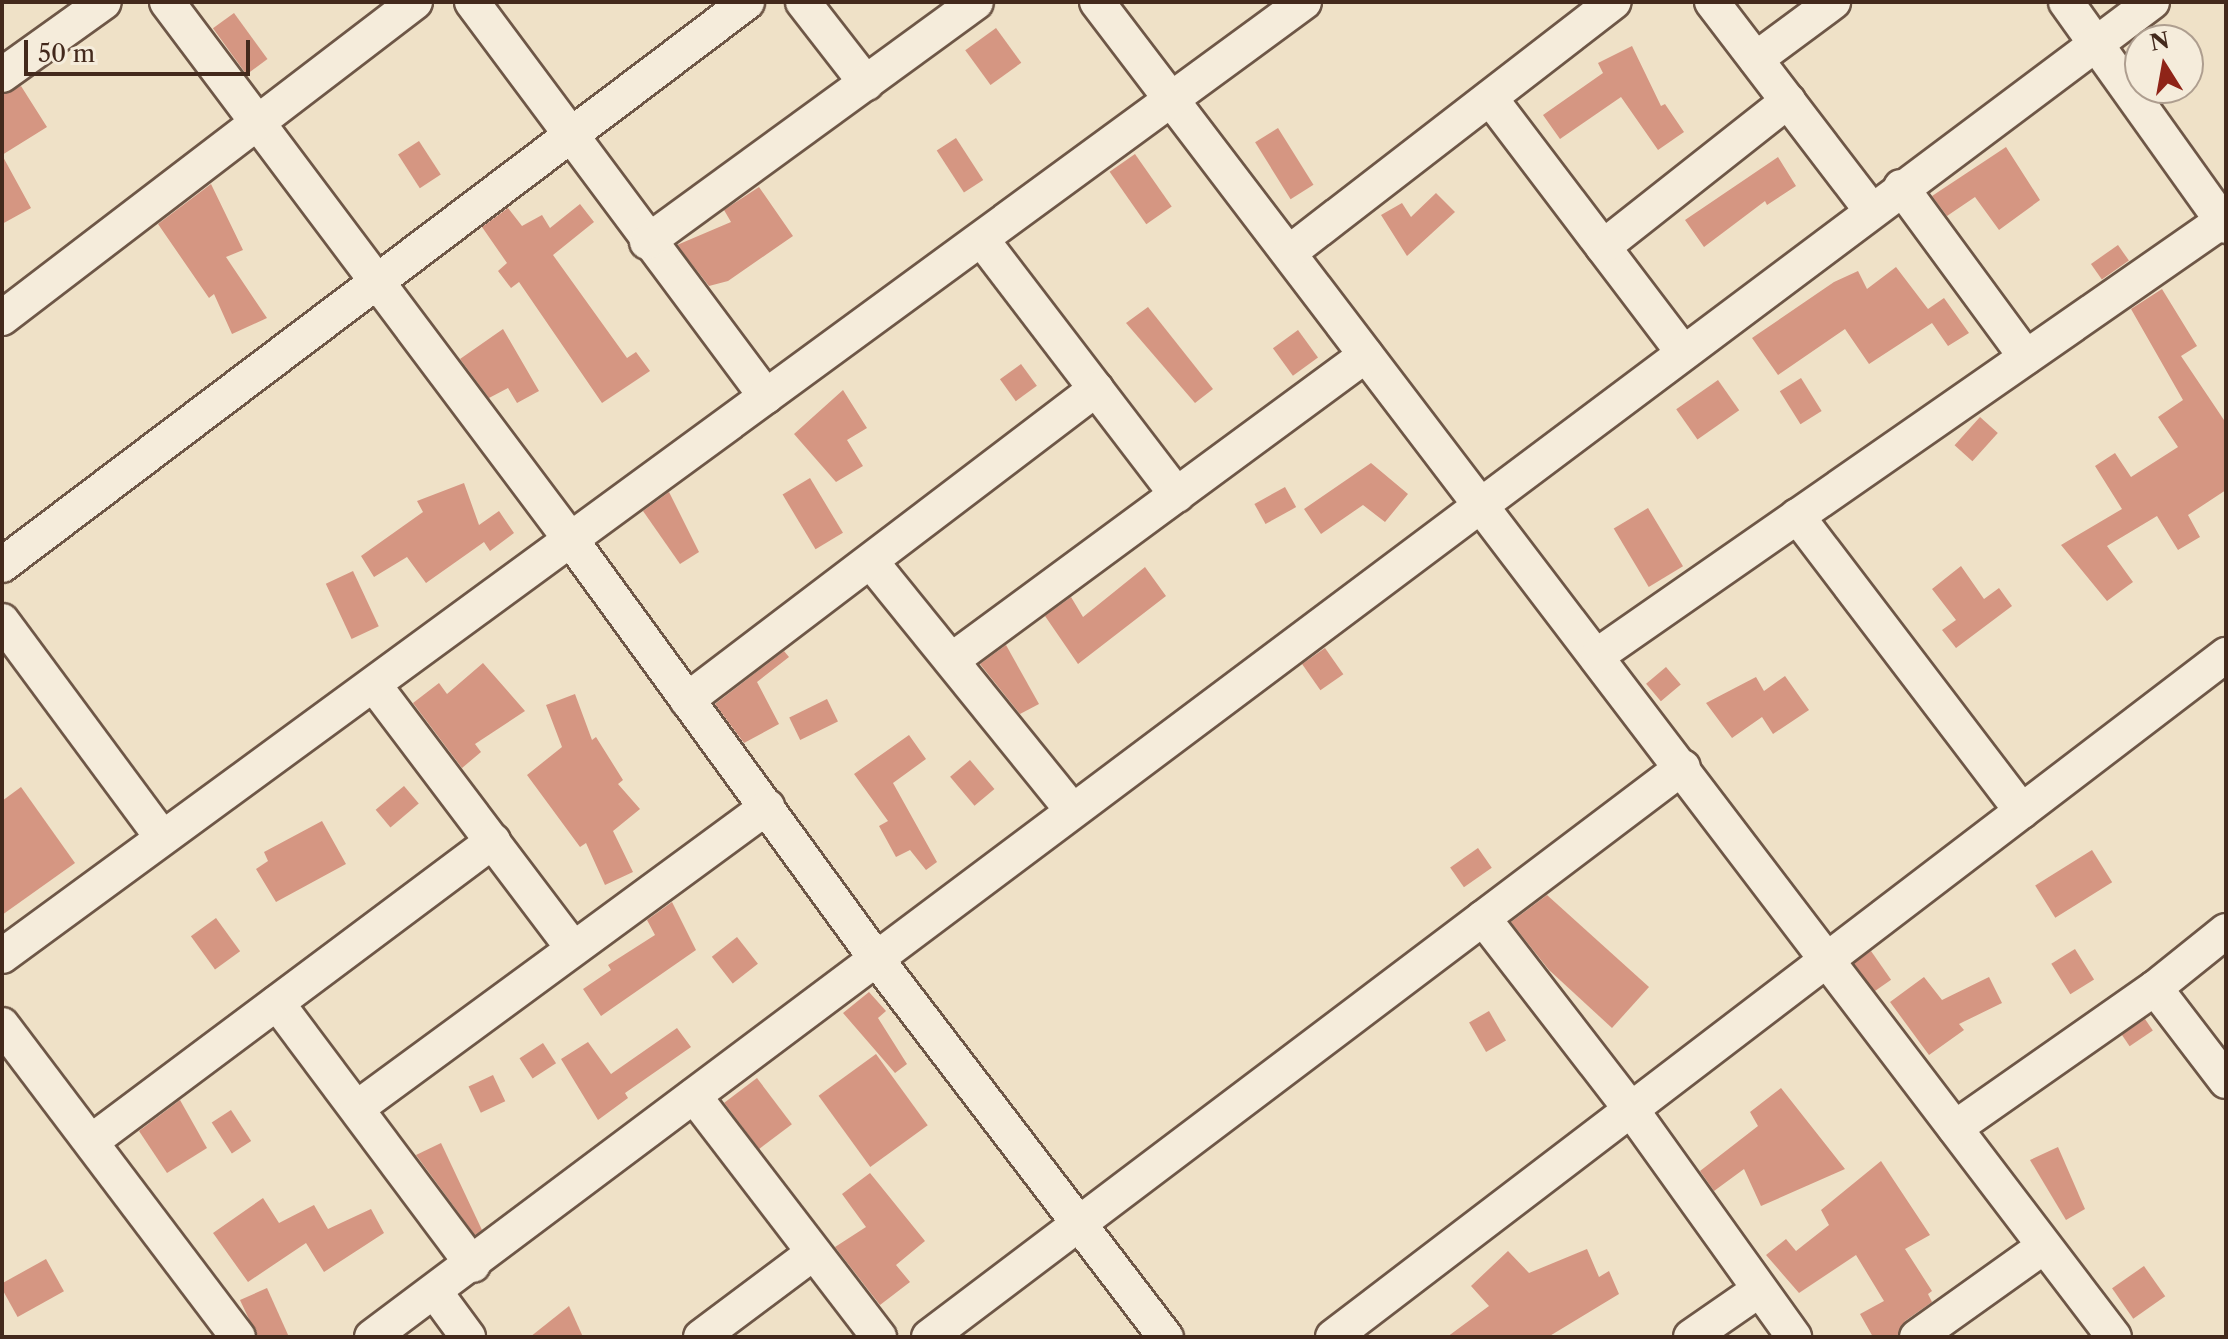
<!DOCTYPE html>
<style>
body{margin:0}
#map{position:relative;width:2228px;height:1339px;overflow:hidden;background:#efe1c7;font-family:"Libre Caslon Text",serif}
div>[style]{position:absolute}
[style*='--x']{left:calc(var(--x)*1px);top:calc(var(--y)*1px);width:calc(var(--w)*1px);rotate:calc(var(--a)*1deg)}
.building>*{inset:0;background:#d59682;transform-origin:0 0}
.roads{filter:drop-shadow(2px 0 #6e5747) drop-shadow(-2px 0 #6e5747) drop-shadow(0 2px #6e5747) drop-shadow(0 -2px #6e5747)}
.street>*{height:34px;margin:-17px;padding:0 17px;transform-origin:17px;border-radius:17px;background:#f5ecdb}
span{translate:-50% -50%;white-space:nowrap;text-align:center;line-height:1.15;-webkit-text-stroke:6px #f5ecdb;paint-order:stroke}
.frame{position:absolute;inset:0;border:4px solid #43291c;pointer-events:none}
.north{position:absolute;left:2124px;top:24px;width:80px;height:80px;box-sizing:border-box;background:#f5ecdb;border:2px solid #ae9e8f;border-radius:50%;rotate:349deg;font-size:22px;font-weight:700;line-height:32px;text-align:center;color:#43291c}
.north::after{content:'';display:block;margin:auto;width:28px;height:36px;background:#8f2418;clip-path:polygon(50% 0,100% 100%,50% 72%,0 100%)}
.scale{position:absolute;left:24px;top:40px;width:226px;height:36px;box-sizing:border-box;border:4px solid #43291c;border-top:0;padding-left:10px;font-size:24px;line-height:28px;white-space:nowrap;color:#43291c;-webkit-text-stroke:6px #f5ecdb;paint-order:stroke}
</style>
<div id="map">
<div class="building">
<i style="left:234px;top:13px;width:57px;height:26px;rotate:54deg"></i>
<i style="left:996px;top:28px;width:43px;height:38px;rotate:54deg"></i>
<i style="clip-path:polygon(1632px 46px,1661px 106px,1665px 104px,1684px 132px,1658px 150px,1621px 97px,1560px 139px,1543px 115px,1603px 73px,1598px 63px)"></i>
<i style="clip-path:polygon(21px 86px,47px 127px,2px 155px,31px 208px,2px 224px,2px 95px)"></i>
<i style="left:1278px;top:128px;width:67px;height:27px;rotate:58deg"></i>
<i style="left:956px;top:138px;width:50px;height:23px;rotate:57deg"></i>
<i style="left:419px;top:141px;width:40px;height:25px;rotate:57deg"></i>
<i style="clip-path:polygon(2006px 147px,2040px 200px,1999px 230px,1975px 197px,1947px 216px,1932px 196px)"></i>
<i style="left:1135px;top:154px;width:64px;height:31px;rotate:55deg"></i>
<i style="clip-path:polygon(1778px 157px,1796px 186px,1767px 205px,1765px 201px,1704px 247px,1685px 220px)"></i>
<i style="clip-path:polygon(211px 184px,243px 250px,226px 257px,267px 318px,232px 334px,214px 294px,209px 298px,158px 224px)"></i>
<i style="clip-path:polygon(759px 187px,793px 236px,728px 281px,709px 286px,677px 245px,731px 222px,724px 210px)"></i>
<i style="clip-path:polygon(1436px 193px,1455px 212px,1407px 256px,1381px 215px,1402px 203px,1411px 217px)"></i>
<i style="clip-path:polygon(580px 204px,594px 222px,553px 255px,627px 358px,636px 352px,650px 371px,602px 403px,519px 282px,511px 288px,498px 271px,507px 263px,482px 227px,508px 208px,522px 226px,542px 215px,550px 228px)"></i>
<i style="left:2118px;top:245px;width:19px;height:33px;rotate:55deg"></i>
<i style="clip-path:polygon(1896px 267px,1928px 309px,1944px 298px,1969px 333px,1948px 346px,1932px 323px,1869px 364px,1845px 329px,1778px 375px,1752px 338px,1834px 282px,1858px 271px,1867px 289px)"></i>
<i style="clip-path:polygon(2162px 289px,2197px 346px,2181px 356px,2226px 423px,2226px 490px,2188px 515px,2200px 537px,2178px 550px,2157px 516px,2107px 546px,2133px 582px,2107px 601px,2061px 545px,2122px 509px,2095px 466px,2115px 453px,2131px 477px,2178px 447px,2158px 417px,2183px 400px,2131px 309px)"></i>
<i style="clip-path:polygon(1148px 307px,1213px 389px,1195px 403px,1126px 323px)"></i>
<i style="clip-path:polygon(503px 329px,539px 391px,517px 403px,508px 388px,489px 398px,460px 359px)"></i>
<i style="left:1298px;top:330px;width:34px;height:31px;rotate:54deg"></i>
<i style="left:1021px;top:364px;width:27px;height:26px;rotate:54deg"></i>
<i style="left:1801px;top:378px;width:39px;height:25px;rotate:58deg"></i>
<i style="left:1718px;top:380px;width:37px;height:51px;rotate:55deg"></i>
<i style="clip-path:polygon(843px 390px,867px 428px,847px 440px,863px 466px,836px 482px,794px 434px)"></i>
<i style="left:1980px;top:417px;width:24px;height:38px;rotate:42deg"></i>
<i style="clip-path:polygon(1371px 463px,1408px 494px,1385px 522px,1363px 505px,1321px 534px,1304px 509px)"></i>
<i style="left:810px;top:478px;width:64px;height:32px;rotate:59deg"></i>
<i style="clip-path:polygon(464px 483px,479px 525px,499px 511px,514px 533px,490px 551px,484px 542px,426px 583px,407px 557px,374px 577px,361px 556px,423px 512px,417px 501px)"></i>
<i style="left:1285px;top:487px;width:23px;height:35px;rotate:61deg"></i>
<i style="clip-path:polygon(669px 492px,699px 552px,680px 564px,643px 511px)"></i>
<i style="left:1648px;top:508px;width:68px;height:40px;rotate:59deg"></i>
<i style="clip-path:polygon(1961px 566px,1984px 599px,1999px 588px,2012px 606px,1956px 648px,1942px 630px,1956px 620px,1932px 589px)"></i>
<i style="clip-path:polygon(1145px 567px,1166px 596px,1078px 664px,1045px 616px,1071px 597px,1083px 617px)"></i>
<i style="left:353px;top:571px;width:61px;height:30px;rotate:65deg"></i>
<i style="clip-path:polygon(1006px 645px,1039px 704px,1020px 714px,980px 664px)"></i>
<i style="left:1325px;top:648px;width:32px;height:28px;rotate:55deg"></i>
<i style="clip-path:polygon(784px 651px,789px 657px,757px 682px,779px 724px,744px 743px,715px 704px)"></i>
<i style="clip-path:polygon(483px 663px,525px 711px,475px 744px,481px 752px,462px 768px,413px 703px,439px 683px,447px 694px)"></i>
<i style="left:1666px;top:667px;width:23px;height:26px;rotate:50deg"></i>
<i style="clip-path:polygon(1785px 676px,1809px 710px,1773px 734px,1762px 717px,1732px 738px,1706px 703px,1756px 677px,1764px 691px)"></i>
<i style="clip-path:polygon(575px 694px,592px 740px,596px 737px,623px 780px,618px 784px,640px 809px,613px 831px,633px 872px,605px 885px,586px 843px,580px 847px,527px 775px,562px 747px,546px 705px)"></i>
<i style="left:827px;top:699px;width:25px;height:42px;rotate:64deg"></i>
<i style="clip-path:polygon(909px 735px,926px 759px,893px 783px,937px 862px,926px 870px,910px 850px,896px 857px,879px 826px,888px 821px,854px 774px)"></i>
<i style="left:970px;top:760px;width:38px;height:26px;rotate:50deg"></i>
<i style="left:404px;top:786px;width:23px;height:37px;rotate:50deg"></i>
<i style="clip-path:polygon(21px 787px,75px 863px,2px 915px,2px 801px)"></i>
<i style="clip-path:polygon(322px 821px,346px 864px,276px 902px,256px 869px,268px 861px,264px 852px)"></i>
<i style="left:1478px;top:848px;width:24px;height:34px;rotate:55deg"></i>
<i style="left:2092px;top:850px;width:38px;height:67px;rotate:58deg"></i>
<i style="clip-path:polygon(1547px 895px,1649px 987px,1612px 1028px,1549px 970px,1511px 922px)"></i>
<i style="clip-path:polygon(672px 902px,696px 950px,601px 1016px,583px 989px,611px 970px,608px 965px,655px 935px,647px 920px)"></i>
<i style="left:216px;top:918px;width:41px;height:31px;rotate:54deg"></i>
<i style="left:737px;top:937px;width:34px;height:32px;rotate:52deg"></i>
<i style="left:2075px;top:949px;width:36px;height:28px;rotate:58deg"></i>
<i style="left:1871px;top:951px;width:35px;height:21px;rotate:55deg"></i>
<i style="clip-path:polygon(1924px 977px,1942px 1000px,1989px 977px,2002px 1003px,1959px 1024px,1964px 1030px,1929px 1055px,1890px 1002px)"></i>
<i style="clip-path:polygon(869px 992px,886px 1011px,878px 1018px,907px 1064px,895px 1073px,843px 1013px)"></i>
<i style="left:1489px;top:1011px;width:34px;height:23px;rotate:60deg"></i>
<i style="left:2145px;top:1019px;width:14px;height:28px;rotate:56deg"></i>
<i style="clip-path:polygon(677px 1028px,691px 1047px,625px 1093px,628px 1098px,598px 1120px,561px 1059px,588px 1042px,611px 1074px)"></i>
<i style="left:543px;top:1043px;width:24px;height:28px;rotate:57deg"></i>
<i style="left:876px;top:1054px;width:88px;height:71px;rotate:54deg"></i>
<i style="left:493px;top:1075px;width:29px;height:27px;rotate:65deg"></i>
<i style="left:757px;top:1078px;width:58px;height:41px;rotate:53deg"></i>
<i style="clip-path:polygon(1781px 1088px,1845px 1169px,1761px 1206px,1744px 1169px,1714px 1191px,1700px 1171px,1758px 1126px,1750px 1112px)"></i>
<i style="clip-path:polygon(180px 1100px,207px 1148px,167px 1173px,139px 1131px)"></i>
<i style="left:231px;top:1110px;width:37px;height:23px;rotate:57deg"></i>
<i style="clip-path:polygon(441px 1143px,482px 1230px,475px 1235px,416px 1155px)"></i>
<i style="clip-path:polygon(2058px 1147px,2085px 1209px,2066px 1220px,2030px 1160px)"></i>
<i style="clip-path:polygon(1881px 1161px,1930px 1235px,1905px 1249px,1932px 1291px,1928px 1294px,1932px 1302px,1905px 1321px,1897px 1337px,1873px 1337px,1860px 1314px,1884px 1301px,1856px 1255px,1799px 1293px,1766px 1255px,1786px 1239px,1796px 1251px,1829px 1225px,1821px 1210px)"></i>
<i style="clip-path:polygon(870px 1173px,925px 1241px,896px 1265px,910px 1282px,880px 1305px,835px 1247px,866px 1227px,842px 1194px)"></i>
<i style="clip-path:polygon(263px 1198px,279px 1223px,314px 1205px,328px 1229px,371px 1209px,384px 1233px,324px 1272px,306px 1243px,248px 1282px,213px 1233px)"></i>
<i style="clip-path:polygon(1587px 1249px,1599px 1277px,1609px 1271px,1619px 1294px,1548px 1337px,1447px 1337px,1489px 1306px,1471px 1286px,1508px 1251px,1529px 1273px)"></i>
<i style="left:46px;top:1259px;width:37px;height:53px;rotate:61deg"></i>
<i style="left:2144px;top:1266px;width:37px;height:39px;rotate:55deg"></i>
<i style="clip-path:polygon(267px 1288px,289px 1337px,258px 1337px,247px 1315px,240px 1300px)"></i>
<i style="clip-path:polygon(569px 1306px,583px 1337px,530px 1337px)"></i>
</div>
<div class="roads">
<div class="street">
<i style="--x:167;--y:2;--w:673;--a:53.1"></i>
<i style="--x:571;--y:540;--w:516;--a:53.91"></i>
<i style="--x:875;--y:957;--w:479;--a:52.6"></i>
<i style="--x:472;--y:2;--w:492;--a:53.3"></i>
<i style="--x:803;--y:2;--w:103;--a:52.1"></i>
<i style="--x:1097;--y:2;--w:1678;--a:52.7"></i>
<i style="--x:1712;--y:2;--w:262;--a:52.6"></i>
<i style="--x:2066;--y:2;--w:275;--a:54.5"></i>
<i style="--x:1756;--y:59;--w:96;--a:-36.5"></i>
<i style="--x:2;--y:75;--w:125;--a:-35.6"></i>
<i style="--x:1490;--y:98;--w:319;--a:52.8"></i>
<i style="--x:1901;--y:187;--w:211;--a:53.7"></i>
<i style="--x:982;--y:240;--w:321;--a:52.6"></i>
<i style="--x:647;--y:242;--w:407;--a:-36.1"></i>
<i style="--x:1603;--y:247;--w:236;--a:-38.3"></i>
<i style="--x:1290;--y:252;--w:409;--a:-37.7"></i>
<i style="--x:2;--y:318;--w:520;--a:-37.42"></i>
<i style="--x:1797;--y:516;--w:371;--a:52.7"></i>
<i style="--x:872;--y:563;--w:318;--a:51"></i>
<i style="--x:2;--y:565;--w:934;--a:-37.08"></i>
<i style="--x:2;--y:621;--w:269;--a:53.5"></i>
<i style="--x:1598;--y:655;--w:760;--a:-34.82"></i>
<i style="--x:952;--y:660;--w:514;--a:-36.38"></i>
<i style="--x:374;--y:685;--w:330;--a:52.9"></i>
<i style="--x:687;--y:700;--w:514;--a:-37.25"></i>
<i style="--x:1483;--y:918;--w:245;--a:52.3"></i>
<i style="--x:1633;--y:1112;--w:277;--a:54.4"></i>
<i style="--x:2;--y:956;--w:1614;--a:-36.23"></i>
<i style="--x:2155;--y:988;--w:117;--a:52.6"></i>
<i style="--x:277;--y:1003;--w:327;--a:53.2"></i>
<i style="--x:2;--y:1025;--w:391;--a:52.9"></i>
<i style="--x:694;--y:1096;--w:304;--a:52.5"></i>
<i style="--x:357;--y:1108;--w:509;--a:-36.28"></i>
<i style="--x:1955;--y:1128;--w:244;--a:-35"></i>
<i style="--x:2155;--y:988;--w:91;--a:-38.8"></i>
<i style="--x:92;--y:1141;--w:501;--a:-36.8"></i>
<i style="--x:435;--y:1292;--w:56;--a:53.7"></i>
<i style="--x:372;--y:1337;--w:2225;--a:-36.87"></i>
<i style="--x:701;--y:1337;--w:139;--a:-36.8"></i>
<i style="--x:929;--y:1337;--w:945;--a:-37.09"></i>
<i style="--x:1333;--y:1337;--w:1124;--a:-37.37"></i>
<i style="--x:1691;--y:1337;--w:83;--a:-34.7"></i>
<i style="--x:1917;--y:1337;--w:155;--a:-35.5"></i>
</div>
</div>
<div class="frame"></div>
<div class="north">N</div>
<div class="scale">50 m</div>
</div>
